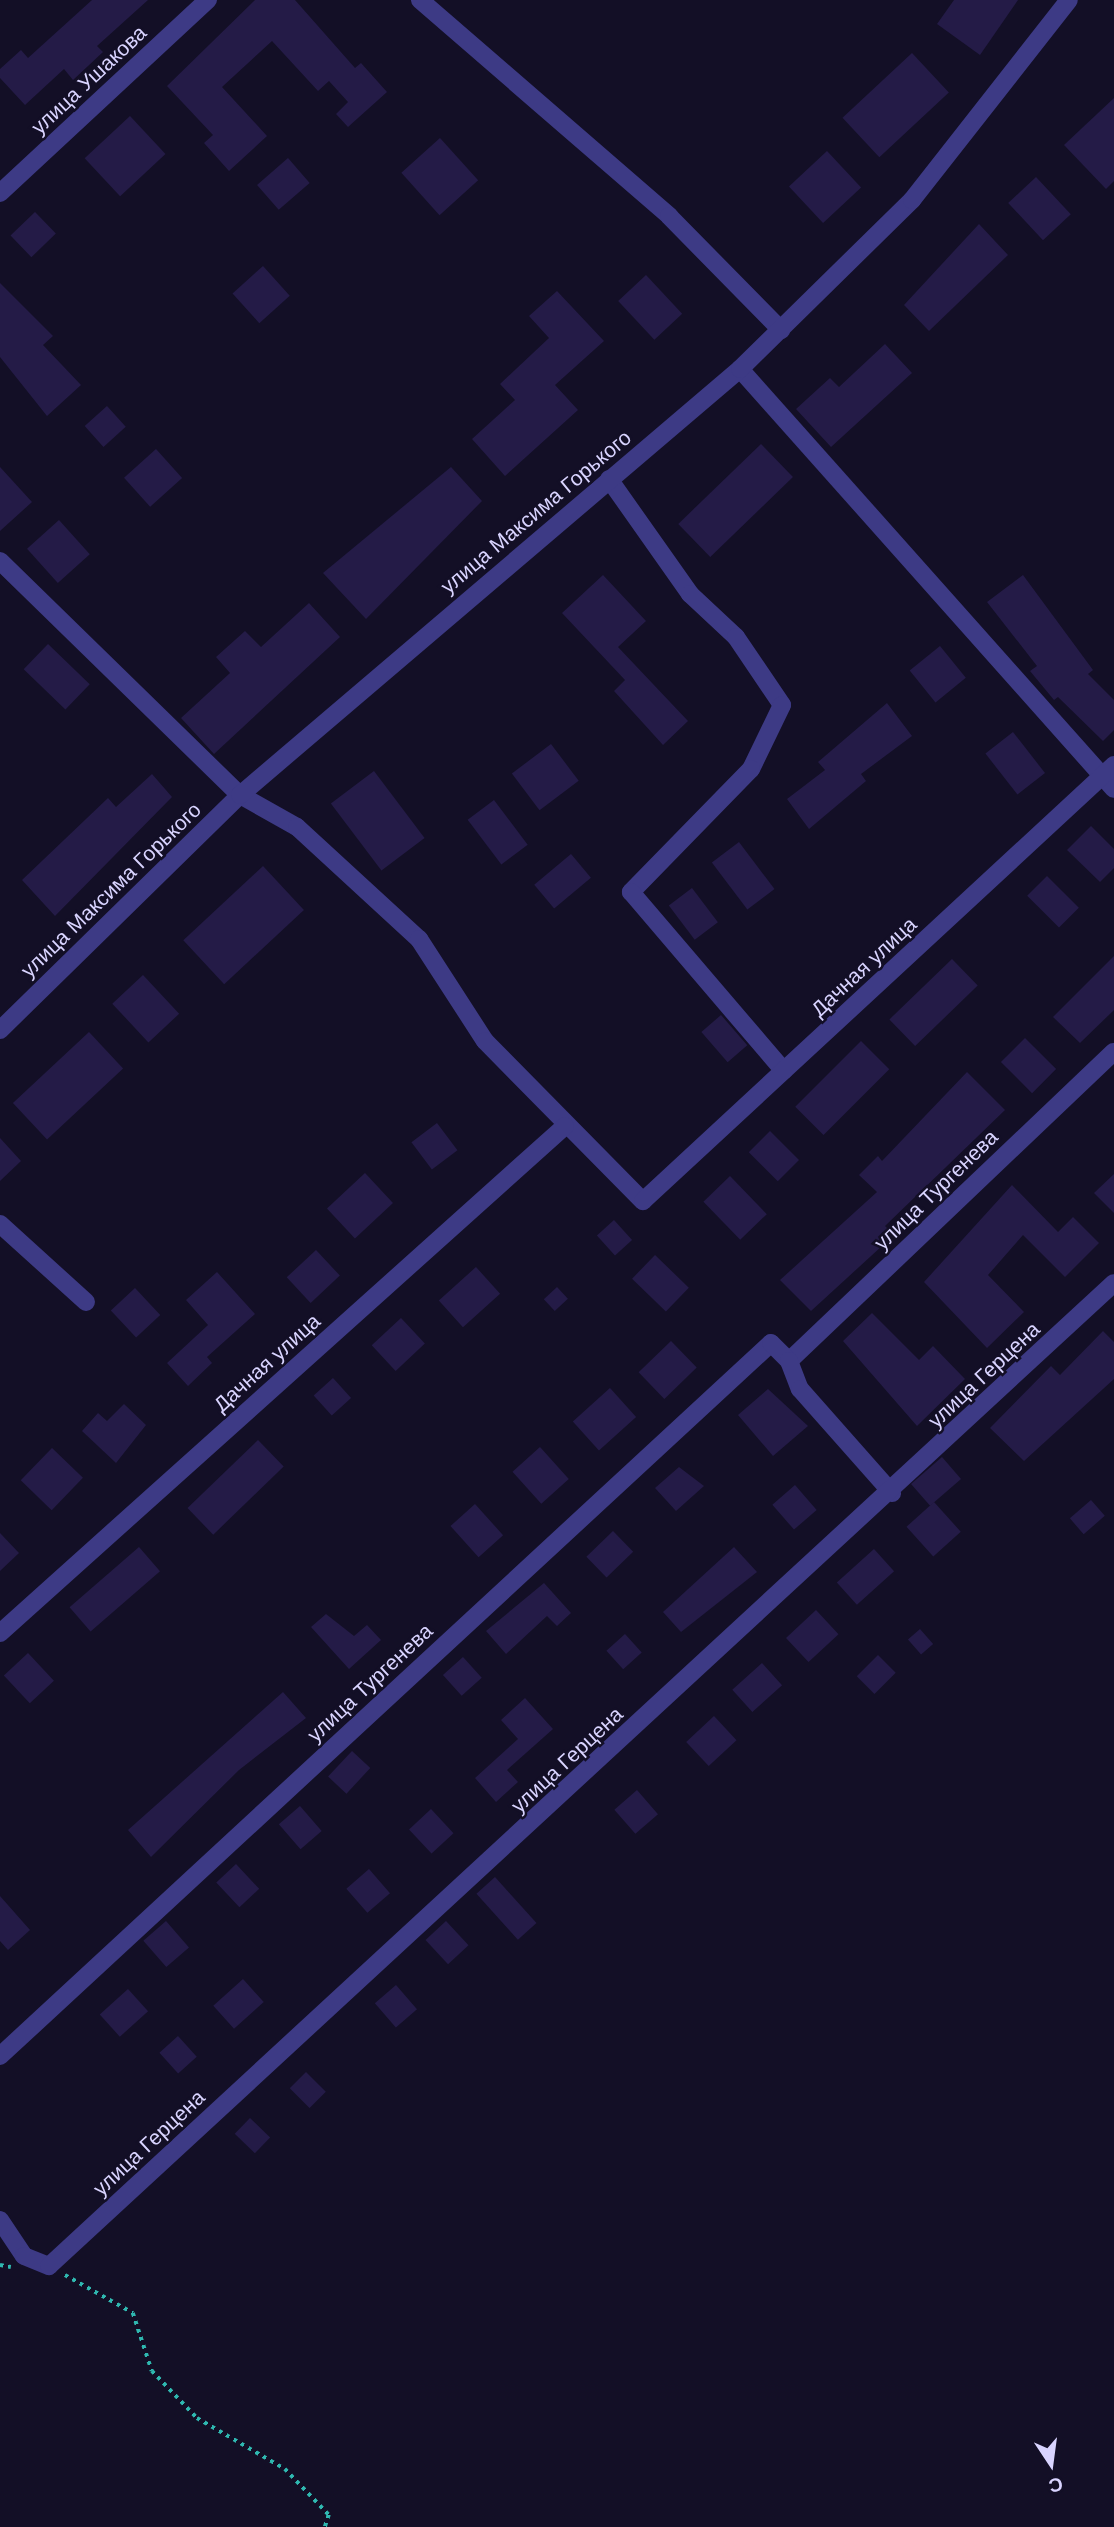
<!DOCTYPE html>
<meta charset="utf-8">
<style>
body{margin:0}
#map{position:relative;width:1114px;height:2527px;overflow:hidden;background:#130f26;font-family:Arial,sans-serif}
div>[style]{position:absolute}
[style*='--x']{left:calc(var(--x)*1px);top:calc(var(--y)*1px);width:calc(var(--w)*1px);rotate:calc(var(--a)*1deg)}
.building>*{inset:0;background:#241b47;transform-origin:0 0}
.path>*{height:3.5px;margin-top:-1.75px;transform-origin:0;background:repeating-linear-gradient(90deg,#2fb8b0 0 3.5px,transparent 0 8.5px)}
.minor>*{height:18px;margin:-9px;padding:0 9px;transform-origin:9px;border-radius:9px;background:#3d3a85}
span{translate:-50% -50%;white-space:nowrap;text-align:center;line-height:1.15;-webkit-text-stroke:5px #130f26;paint-order:stroke}
.street-label{font-size:21px;color:#d9d4ff}
.north{position:absolute;left:1016px;top:2429px;width:70px;height:70px;-webkit-text-stroke:5px #130f26;paint-order:stroke;rotate:167deg;font-size:19px;font-weight:700;line-height:28px;text-align:center;color:#d9d4ff}
.north::after{content:'';display:block;margin:auto;width:24px;height:32px;background:#d9d4ff;clip-path:polygon(50% 0,100% 100%,50% 72%,0 100%)}
</style>
<div id="map">
<div class="building">
<i style="clip-path:polygon(92px 0,148px 0,97px 46px,103px 52px,73px 80px,64px 69px,25px 105px,0 78px,0 69px,21px 50px,28px 58px)"></i>
<i style="clip-path:polygon(255px 0,295px 0,355px 68px,361px 63px,387px 92px,348px 127px,336px 114px,348px 102px,329px 81px,318px 91px,272px 41px,222px 87px,267px 136px,229px 171px,204px 143px,213px 135px,167px 86px)"></i>
<i style="clip-path:polygon(954px 0,1018px 0,980px 55px,937px 24px)"></i>
<i style="left:912px;top:53px;width:54px;height:95px;rotate:47deg"></i>
<i style="clip-path:polygon(1114px 98px,1114px 181px,1106px 189px,1064px 145px)"></i>
<i style="left:130px;top:116px;width:52px;height:62px;rotate:47deg"></i>
<i style="left:440px;top:138px;width:57px;height:52px;rotate:48deg"></i>
<i style="left:827px;top:151px;width:50px;height:52px;rotate:47deg"></i>
<i style="left:288px;top:158px;width:33px;height:41px;rotate:49deg"></i>
<i style="left:1036px;top:177px;width:51px;height:38px;rotate:47deg"></i>
<i style="left:35px;top:212px;width:30px;height:34px;rotate:46deg"></i>
<i style="clip-path:polygon(979px 224px,1008px 255px,929px 331px,904px 305px)"></i>
<i style="left:263px;top:266px;width:40px;height:41px;rotate:48deg"></i>
<i style="left:646px;top:275px;width:53px;height:38px;rotate:47deg"></i>
<i style="clip-path:polygon(0 283px,53px 336px,43px 345px,81px 385px,47px 416px,0 357px)"></i>
<i style="clip-path:polygon(557px 291px,604px 341px,555px 385px,578px 410px,505px 476px,472px 439px,515px 400px,500px 384px,549px 338px,529px 316px)"></i>
<i style="clip-path:polygon(885px 344px,912px 373px,831px 447px,796px 409px,830px 378px,839px 387px)"></i>
<i style="left:107px;top:406px;width:28px;height:30px;rotate:48deg"></i>
<i style="left:761px;top:444px;width:46px;height:115px;rotate:46deg"></i>
<i style="left:156px;top:449px;width:39px;height:43px;rotate:48deg"></i>
<i style="clip-path:polygon(0 467px,32px 502px,0 531px)"></i>
<i style="clip-path:polygon(451px 467px,482px 501px,366px 619px,323px 573px)"></i>
<i style="left:59px;top:520px;width:46px;height:43px;rotate:48deg"></i>
<i style="clip-path:polygon(603px 575px,646px 621px,618px 647px,688px 721px,663px 745px,614px 691px,625px 680px,562px 613px)"></i>
<i style="clip-path:polygon(1023px 575px,1093px 670px,1088px 674px,1114px 700px,1114px 730px,1103px 741px,1058px 697px,1054px 700px,1030px 671px,1037px 666px,987px 602px)"></i>
<i style="clip-path:polygon(309px 603px,340px 637px,214px 754px,181px 718px,230px 673px,216px 657px,245px 631px,261px 647px)"></i>
<i style="left:48px;top:644px;width:58px;height:35px;rotate:44deg"></i>
<i style="left:940px;top:646px;width:41px;height:39px;rotate:51deg"></i>
<i style="clip-path:polygon(887px 703px,912px 736px,861px 774px,866px 781px,809px 829px,787px 799px,825px 770px,818px 762px)"></i>
<i style="left:1013px;top:732px;width:52px;height:35px;rotate:52deg"></i>
<i style="left:551px;top:744px;width:46px;height:49px;rotate:53deg"></i>
<i style="left:374px;top:771px;width:84px;height:54px;rotate:53deg"></i>
<i style="clip-path:polygon(152px 774px,172px 797px,55px 916px,22px 880px,108px 798px,116px 807px)"></i>
<i style="left:494px;top:800px;width:56px;height:33px;rotate:53deg"></i>
<i style="clip-path:polygon(1091px 826px,1114px 849px,1114px 868px,1100px 882px,1067px 850px)"></i>
<i style="left:739px;top:842px;width:59px;height:34px;rotate:53deg"></i>
<i style="left:571px;top:854px;width:31px;height:48px;rotate:50deg"></i>
<i style="left:263px;top:866px;width:60px;height:109px;rotate:47deg"></i>
<i style="left:1047px;top:876px;width:45px;height:28px;rotate:45deg"></i>
<i style="left:692px;top:888px;width:43px;height:29px;rotate:53deg"></i>
<i style="clip-path:polygon(1114px 956px,1114px 1010px,1080px 1043px,1053px 1017px)"></i>
<i style="left:952px;top:959px;width:37px;height:87px;rotate:46deg"></i>
<i style="left:143px;top:975px;width:53px;height:42px;rotate:47deg"></i>
<i style="left:721px;top:1015px;width:40px;height:26px;rotate:49deg"></i>
<i style="left:89px;top:1032px;width:50px;height:104px;rotate:47deg"></i>
<i style="left:1025px;top:1038px;width:44px;height:34px;rotate:45deg"></i>
<i style="left:861px;top:1041px;width:40px;height:93px;rotate:45deg"></i>
<i style="clip-path:polygon(967px 1072px,1005px 1110px,885px 1226px,894px 1235px,811px 1311px,780px 1280px,877px 1192px,859px 1175px,878px 1156px,882px 1161px)"></i>
<i style="left:437px;top:1123px;width:34px;height:32px;rotate:53deg"></i>
<i style="left:770px;top:1131px;width:41px;height:30px;rotate:45deg"></i>
<i style="clip-path:polygon(0 1138px,21px 1161px,0 1181px)"></i>
<i style="left:365px;top:1173px;width:41px;height:52px;rotate:47deg"></i>
<i style="clip-path:polygon(1114px 1174px,1114px 1213px,1094px 1193px)"></i>
<i style="left:730px;top:1176px;width:53px;height:37px;rotate:46deg"></i>
<i style="clip-path:polygon(1012px 1185px,1058px 1232px,1073px 1217px,1099px 1243px,1065px 1277px,1023px 1235px,988px 1275px,1024px 1312px,987px 1348px,924px 1282px)"></i>
<i style="left:614px;top:1220px;width:27px;height:23px;rotate:48deg"></i>
<i style="left:316px;top:1250px;width:35px;height:40px;rotate:47deg"></i>
<i style="left:655px;top:1255px;width:47px;height:33px;rotate:44deg"></i>
<i style="left:476px;top:1267px;width:36px;height:50px;rotate:48deg"></i>
<i style="clip-path:polygon(217px 1272px,255px 1314px,207px 1357px,212px 1363px,188px 1386px,167px 1363px,208px 1325px,186px 1300px)"></i>
<i style="left:557px;top:1287px;width:16px;height:18px;rotate:47deg"></i>
<i style="left:135px;top:1288px;width:37px;height:33px;rotate:47deg"></i>
<i style="clip-path:polygon(872px 1313px,919px 1360px,933px 1346px,965px 1379px,917px 1426px,843px 1341px)"></i>
<i style="left:401px;top:1318px;width:35px;height:40px;rotate:47deg"></i>
<i style="clip-path:polygon(1103px 1331px,1114px 1342px,1114px 1379px,1024px 1461px,990px 1428px,1051px 1366px,1060px 1375px)"></i>
<i style="left:671px;top:1341px;width:37px;height:45px;rotate:46deg"></i>
<i style="left:333px;top:1378px;width:27px;height:26px;rotate:48deg"></i>
<i style="left:610px;top:1388px;width:39px;height:50px;rotate:48deg"></i>
<i style="clip-path:polygon(768px 1389px,808px 1426px,773px 1456px,738px 1415px)"></i>
<i style="clip-path:polygon(124px 1404px,146px 1425px,116px 1463px,82px 1431px,98px 1413px,107px 1421px)"></i>
<i style="left:258px;top:1440px;width:37px;height:98px;rotate:46deg"></i>
<i style="left:540px;top:1447px;width:43px;height:37px;rotate:48deg"></i>
<i style="left:52px;top:1448px;width:43px;height:45px;rotate:44deg"></i>
<i style="left:942px;top:1457px;width:29px;height:41px;rotate:49deg"></i>
<i style="clip-path:polygon(679px 1467px,704px 1486px,676px 1511px,655px 1488px)"></i>
<i style="left:795px;top:1485px;width:33px;height:30px;rotate:49deg"></i>
<i style="left:1091px;top:1500px;width:21px;height:28px;rotate:49deg"></i>
<i style="left:934px;top:1502px;width:40px;height:37px;rotate:48deg"></i>
<i style="left:475px;top:1504px;width:42px;height:33px;rotate:48deg"></i>
<i style="left:613px;top:1531px;width:29px;height:37px;rotate:46deg"></i>
<i style="clip-path:polygon(0 1533px,19px 1553px,0 1571px)"></i>
<i style="left:139px;top:1547px;width:32px;height:92px;rotate:49deg"></i>
<i style="clip-path:polygon(734px 1547px,757px 1572px,681px 1632px,663px 1612px)"></i>
<i style="left:874px;top:1549px;width:30px;height:50px;rotate:48deg"></i>
<i style="clip-path:polygon(544px 1583px,571px 1613px,557px 1626px,547px 1616px,506px 1654px,486px 1631px)"></i>
<i style="left:816px;top:1610px;width:33px;height:41px;rotate:47deg"></i>
<i style="clip-path:polygon(326px 1614px,354px 1636px,367px 1625px,381px 1640px,349px 1669px,311px 1627px)"></i>
<i style="left:920px;top:1629px;width:20px;height:16px;rotate:49deg"></i>
<i style="left:625px;top:1634px;width:25px;height:25px;rotate:48deg"></i>
<i style="left:28px;top:1653px;width:38px;height:33px;rotate:47deg"></i>
<i style="left:878px;top:1655px;width:25px;height:30px;rotate:45deg"></i>
<i style="left:463px;top:1657px;width:28px;height:27px;rotate:48deg"></i>
<i style="left:762px;top:1663px;width:30px;height:40px;rotate:48deg"></i>
<i style="clip-path:polygon(283px 1692px,306px 1718px,239px 1770px,151px 1857px,128px 1830px)"></i>
<i style="clip-path:polygon(525px 1698px,553px 1729px,507px 1770px,518px 1782px,496px 1802px,475px 1778px,518px 1739px,501px 1720px)"></i>
<i style="left:714px;top:1716px;width:33px;height:38px;rotate:47deg"></i>
<i style="left:352px;top:1751px;width:25px;height:35px;rotate:43deg"></i>
<i style="left:637px;top:1790px;width:32px;height:30px;rotate:49deg"></i>
<i style="left:300px;top:1806px;width:33px;height:28px;rotate:49deg"></i>
<i style="left:431px;top:1809px;width:33px;height:30px;rotate:47deg"></i>
<i style="left:236px;top:1864px;width:34px;height:27px;rotate:47deg"></i>
<i style="left:369px;top:1869px;width:32px;height:30px;rotate:49deg"></i>
<i style="left:495px;top:1877px;width:62px;height:25px;rotate:48deg"></i>
<i style="clip-path:polygon(0 1896px,30px 1930px,8px 1950px,0 1941px)"></i>
<i style="left:166px;top:1921px;width:35px;height:30px;rotate:49deg"></i>
<i style="left:446px;top:1921px;width:33px;height:28px;rotate:47deg"></i>
<i style="left:243px;top:1979px;width:31px;height:40px;rotate:48deg"></i>
<i style="left:396px;top:1985px;width:32px;height:28px;rotate:49deg"></i>
<i style="left:128px;top:1989px;width:30px;height:38px;rotate:48deg"></i>
<i style="left:178px;top:2036px;width:28px;height:25px;rotate:48deg"></i>
<i style="left:306px;top:2072px;width:28px;height:23px;rotate:45deg"></i>
<i style="left:250px;top:2118px;width:28px;height:22px;rotate:44deg"></i>
</div>
<div class="path">
<i style="--x:0;--y:2265;--w:11;--a:10"></i>
<i style="--x:65;--y:2275;--w:78;--a:29.2"></i>
<i style="--x:133;--y:2313;--w:61;--a:71.9"></i>
<i style="--x:152;--y:2371;--w:65;--a:46.2"></i>
<i style="--x:197;--y:2418;--w:102;--a:30.1"></i>
<i style="--x:285;--y:2469;--w:64;--a:46.3"></i>
<i style="--x:329;--y:2515;--w:13;--a:108"></i>
</div>
<div class="minor">
<i style="--x:420;--y:0;--w:330;--a:40.9"></i>
<i style="--x:669;--y:216;--w:160;--a:45.5"></i>
<i style="--x:0;--y:193;--w:284;--a:-42.9"></i>
<i style="--x:740;--y:369;--w:562;--a:48.32"></i>
<i style="--x:609;--y:479;--w:141;--a:54.8"></i>
<i style="--x:690;--y:594;--w:63;--a:43.1"></i>
<i style="--x:736;--y:637;--w:82;--a:55.9"></i>
<i style="--x:782;--y:705;--w:71;--a:115.8"></i>
<i style="--x:751;--y:769;--w:172;--a:134.3"></i>
<i style="--x:631;--y:892;--w:235;--a:49.5"></i>
<i style="--x:0;--y:561;--w:335;--a:44.3"></i>
<i style="--x:240;--y:795;--w:65;--a:29.3"></i>
<i style="--x:297;--y:827;--w:166;--a:42.6"></i>
<i style="--x:419;--y:939;--w:121;--a:57.1"></i>
<i style="--x:485;--y:1041;--w:225;--a:45.4"></i>
<i style="--x:643;--y:1201;--w:642;--a:-42.79"></i>
<i style="--x:0;--y:1030;--w:336;--a:-44.4"></i>
<i style="--x:240;--y:795;--w:657;--a:-40.43"></i>
<i style="--x:740;--y:369;--w:241;--a:-44.5"></i>
<i style="--x:912;--y:200;--w:254;--a:-51.9"></i>
<i style="--x:0;--y:1224;--w:116;--a:42.2"></i>
<i style="--x:789;--y:1361;--w:448;--a:-43.6"></i>
<i style="--x:0;--y:1633;--w:759;--a:-41.9"></i>
<i style="--x:0;--y:2056;--w:1050;--a:-42.76"></i>
<i style="--x:771;--y:1343;--w:25;--a:45"></i>
<i style="--x:789;--y:1361;--w:30;--a:69"></i>
<i style="--x:800;--y:1389;--w:139;--a:48.5"></i>
<i style="--x:0;--y:2220;--w:43;--a:56.3"></i>
<i style="--x:24;--y:2256;--w:27;--a:22"></i>
<i style="--x:49;--y:2266;--w:1449;--a:-42.71"></i>
</div>
<div class="street-label">
<span style="left:89px;top:80px;rotate:-43deg">улица Ушакова</span>
<span style="left:536px;top:512px;rotate:-40deg">улица Максима Горького</span>
<span style="left:111px;top:890px;rotate:-44deg">улица Максима Горького</span>
<span style="left:864px;top:967px;rotate:-43deg">Дачная улица</span>
<span style="left:936px;top:1190px;rotate:-44deg">улица Тургенева</span>
<span style="left:267px;top:1363px;rotate:-42deg">Дачная улица</span>
<span style="left:984px;top:1375px;rotate:-43deg">улица Герцена</span>
<span style="left:370px;top:1683px;rotate:-43deg">улица Тургенева</span>
<span style="left:567px;top:1760px;rotate:-43deg">улица Герцена</span>
<span style="left:149px;top:2143px;rotate:-43deg">улица Герцена</span>
</div>
<div class="north">С</div>
</div>
